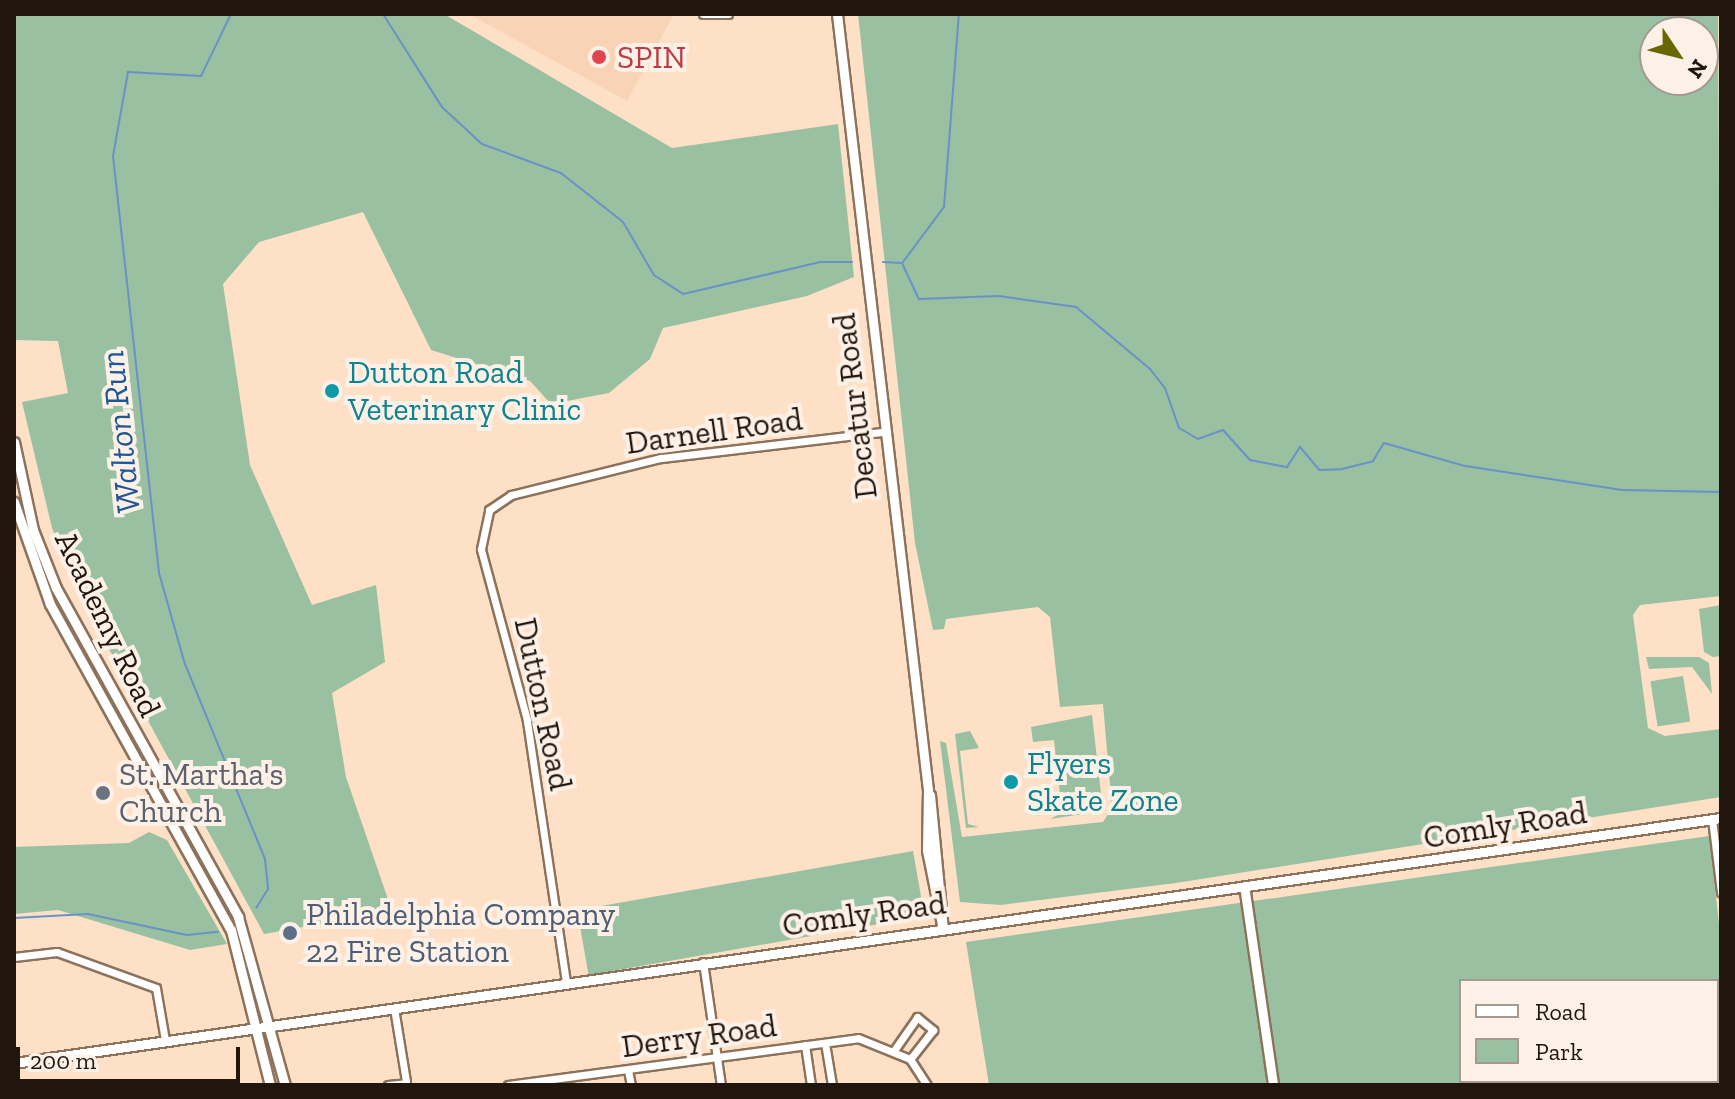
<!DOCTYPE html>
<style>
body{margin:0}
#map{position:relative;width:1735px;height:1099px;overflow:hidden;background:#fee0c6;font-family:"Zilla Slab",serif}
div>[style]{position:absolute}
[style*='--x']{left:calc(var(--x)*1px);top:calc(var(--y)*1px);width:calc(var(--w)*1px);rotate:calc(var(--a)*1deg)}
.built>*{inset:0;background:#f8d3b5}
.green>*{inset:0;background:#99c0a0;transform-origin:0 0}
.stream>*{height:2px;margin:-1px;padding:0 1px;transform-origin:1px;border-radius:1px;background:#6a92c6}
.roads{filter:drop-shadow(2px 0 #8d725b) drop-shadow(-2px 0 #8d725b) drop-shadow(0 2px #8d725b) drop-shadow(0 -2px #8d725b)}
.street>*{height:7px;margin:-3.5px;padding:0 3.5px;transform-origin:3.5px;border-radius:3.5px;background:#fff}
.secondary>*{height:9px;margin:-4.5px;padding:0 4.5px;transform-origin:4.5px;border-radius:4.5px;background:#fff}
.dots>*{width:22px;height:22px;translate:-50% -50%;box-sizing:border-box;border:4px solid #fdf1e7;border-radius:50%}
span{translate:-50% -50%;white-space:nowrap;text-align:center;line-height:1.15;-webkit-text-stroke:8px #fdf1e7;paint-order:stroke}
.health-label{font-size:32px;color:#be3a42}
.left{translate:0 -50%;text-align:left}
.culture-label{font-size:32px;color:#0d838f}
.street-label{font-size:32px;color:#21160d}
.worship-label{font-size:32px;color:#5b616d}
.service-label{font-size:32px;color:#4e5e75}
.water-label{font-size:34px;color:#1f5696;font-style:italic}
.frame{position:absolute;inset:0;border:16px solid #21160d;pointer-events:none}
.legend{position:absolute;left:1459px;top:979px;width:260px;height:104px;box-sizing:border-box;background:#fdf1e7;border:2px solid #a59990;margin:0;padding:10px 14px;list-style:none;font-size:24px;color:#21160d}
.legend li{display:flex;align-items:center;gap:16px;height:40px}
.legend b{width:40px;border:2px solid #a59990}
.north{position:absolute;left:1639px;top:16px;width:80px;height:80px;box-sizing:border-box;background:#fdf1e7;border:2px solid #a59990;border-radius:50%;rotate:125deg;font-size:22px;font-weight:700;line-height:32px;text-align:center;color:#21160d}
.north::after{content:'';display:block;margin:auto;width:28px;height:36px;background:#6b6700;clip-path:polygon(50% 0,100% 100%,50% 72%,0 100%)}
.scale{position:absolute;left:16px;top:1047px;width:224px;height:36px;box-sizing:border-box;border:4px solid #21160d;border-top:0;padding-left:10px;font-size:24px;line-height:28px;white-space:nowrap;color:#21160d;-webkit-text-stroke:6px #fdf1e7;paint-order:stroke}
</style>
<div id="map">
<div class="built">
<i style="clip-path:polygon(469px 14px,674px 14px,627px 101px)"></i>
</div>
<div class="green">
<i style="clip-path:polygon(14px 14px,444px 14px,672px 148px,838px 124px,854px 277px,807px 296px,663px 328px,650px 359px,609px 393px,551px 404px,530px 381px,431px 350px,363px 212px,259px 242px,223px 284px,250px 465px,312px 605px,376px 585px,385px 662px,332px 693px,346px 777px,392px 911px,264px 934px,90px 614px,52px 528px,22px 402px,68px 393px,58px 341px,14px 340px)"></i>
<i style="clip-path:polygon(evenodd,858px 14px,1718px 14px,1721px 596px,1640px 605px,1633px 615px,1648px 728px,1665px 736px,1721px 729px,1721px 797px,1176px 883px,1001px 905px,960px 902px,940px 741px,946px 743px,962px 837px,1103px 822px,1112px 808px,1103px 704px,1060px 707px,1050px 617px,1038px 607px,946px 619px,944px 629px,933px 630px,915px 543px,858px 14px,1703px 32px,1703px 80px,1655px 80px,1655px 32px,1703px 32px)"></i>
<i style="clip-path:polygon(1721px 605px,1721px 656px,1713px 657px,1704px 652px,1699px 609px)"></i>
<i style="clip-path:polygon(1646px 657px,1699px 657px,1709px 663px,1712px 694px,1692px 667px,1649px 669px)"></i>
<i style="left:1683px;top:676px;width:46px;height:33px;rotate:81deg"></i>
<i style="clip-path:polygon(1092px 715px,1103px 811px,1050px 819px,1062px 813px,1054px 740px,1033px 742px,1031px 727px)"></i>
<i style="clip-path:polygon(970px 731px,979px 748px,960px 751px,968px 824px,979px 827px,966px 828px,955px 734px)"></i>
<i style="clip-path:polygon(149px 832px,167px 840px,227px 944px,190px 950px,58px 910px,14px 914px,14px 847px,129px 843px)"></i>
<i style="clip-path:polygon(evenodd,1709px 836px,1721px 941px,1721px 1085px,989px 1085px,966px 942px,1709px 836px,1461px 981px,1717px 981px,1717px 1081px,1461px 1081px,1461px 981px)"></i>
<i style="left:913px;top:851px;width:66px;height:341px;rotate:80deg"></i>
</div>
<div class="stream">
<i style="--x:231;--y:14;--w:69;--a:115.8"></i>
<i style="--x:201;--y:76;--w:73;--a:-176.9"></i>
<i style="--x:128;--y:72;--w:85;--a:100.1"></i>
<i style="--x:113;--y:156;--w:420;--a:83.7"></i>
<i style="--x:159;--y:573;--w:95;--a:74.1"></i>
<i style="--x:185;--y:664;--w:211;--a:67.7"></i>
<i style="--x:265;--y:859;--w:30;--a:84"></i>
<i style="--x:268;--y:889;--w:22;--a:122"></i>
<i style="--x:383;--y:14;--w:110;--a:57.6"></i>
<i style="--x:442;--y:107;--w:54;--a:42.8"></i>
<i style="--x:482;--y:144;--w:84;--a:20.2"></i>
<i style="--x:561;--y:173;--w:79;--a:38.3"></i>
<i style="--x:623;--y:222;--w:61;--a:59.7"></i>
<i style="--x:654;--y:275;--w:35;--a:33"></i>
<i style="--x:683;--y:294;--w:141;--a:-13.1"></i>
<i style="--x:820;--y:262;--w:32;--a:0"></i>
<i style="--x:883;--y:262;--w:18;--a:3"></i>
<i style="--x:903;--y:262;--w:69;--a:-53.3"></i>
<i style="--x:944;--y:207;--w:194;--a:-85.6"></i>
<i style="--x:902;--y:263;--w:40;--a:65"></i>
<i style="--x:919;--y:299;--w:80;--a:-2.1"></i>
<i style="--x:999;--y:296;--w:78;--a:8.1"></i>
<i style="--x:1076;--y:307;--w:97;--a:40"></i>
<i style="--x:1150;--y:369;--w:24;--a:52"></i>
<i style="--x:1165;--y:388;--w:42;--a:70.7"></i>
<i style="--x:1179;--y:428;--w:22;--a:30"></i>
<i style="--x:1198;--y:439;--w:27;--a:-20"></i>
<i style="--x:1223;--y:430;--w:40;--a:48"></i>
<i style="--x:1250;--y:460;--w:38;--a:11"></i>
<i style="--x:1287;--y:467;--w:24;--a:-57"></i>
<i style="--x:1300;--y:447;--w:30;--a:50"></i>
<i style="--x:1319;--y:470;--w:23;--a:-2"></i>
<i style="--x:1342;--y:469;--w:32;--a:-14"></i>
<i style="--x:1373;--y:461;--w:21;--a:-59"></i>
<i style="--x:1384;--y:443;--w:84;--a:15.9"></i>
<i style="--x:1465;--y:466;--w:159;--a:8.7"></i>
<i style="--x:1622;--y:490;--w:99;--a:1.2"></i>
<i style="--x:14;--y:918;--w:74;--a:-3.1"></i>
<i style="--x:88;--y:914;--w:101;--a:12"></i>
<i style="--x:187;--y:935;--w:31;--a:-6"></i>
</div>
<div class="roads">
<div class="street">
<i style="--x:703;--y:14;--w:25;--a:0"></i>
<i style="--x:1712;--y:819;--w:74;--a:83"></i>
<i style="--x:14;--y:957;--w:43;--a:-6.6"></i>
<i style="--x:57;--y:952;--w:105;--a:20"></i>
<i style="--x:156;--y:988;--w:53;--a:80.2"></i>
<i style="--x:703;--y:962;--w:124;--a:81.7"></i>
<i style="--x:566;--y:982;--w:265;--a:-98.5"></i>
<i style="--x:527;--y:720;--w:177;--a:-105.1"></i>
<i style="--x:481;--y:549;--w:40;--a:-78"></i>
<i style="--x:489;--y:510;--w:27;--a:-34"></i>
<i style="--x:511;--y:495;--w:154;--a:-13.9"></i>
<i style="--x:661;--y:458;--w:225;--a:-6.7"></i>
<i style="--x:394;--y:1008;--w:74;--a:80.7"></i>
<i style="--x:825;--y:1043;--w:43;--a:80.5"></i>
<i style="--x:805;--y:1045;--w:40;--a:81.5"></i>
<i style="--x:895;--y:1049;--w:39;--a:-55"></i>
<i style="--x:917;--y:1017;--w:21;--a:39"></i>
<i style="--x:933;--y:1030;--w:37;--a:128"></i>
<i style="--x:628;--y:1070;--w:15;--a:79"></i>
<i style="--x:388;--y:1085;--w:18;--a:-6"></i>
<i style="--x:508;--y:1085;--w:353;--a:-7.6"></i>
<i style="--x:858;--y:1038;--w:56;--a:22"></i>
<i style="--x:910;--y:1059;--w:31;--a:57"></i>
</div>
<div class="secondary">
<i style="--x:837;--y:14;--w:781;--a:83.31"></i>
<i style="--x:928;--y:790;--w:60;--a:91"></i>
<i style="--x:927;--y:850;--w:81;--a:78.6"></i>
<i style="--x:14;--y:442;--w:90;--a:77.8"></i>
<i style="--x:33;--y:530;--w:62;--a:68.4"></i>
<i style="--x:56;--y:588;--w:376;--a:61"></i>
<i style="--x:238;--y:917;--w:174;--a:74.4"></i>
<i style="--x:14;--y:502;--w:108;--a:70.6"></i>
<i style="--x:50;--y:604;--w:373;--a:61"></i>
<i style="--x:231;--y:930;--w:160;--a:75.9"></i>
<i style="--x:930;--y:795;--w:135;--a:84.5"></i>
<i style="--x:1245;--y:892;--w:195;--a:81.7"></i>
<i style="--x:14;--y:1063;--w:1724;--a:-8.17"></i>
</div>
</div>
<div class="dots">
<i style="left:599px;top:57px;background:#e0444e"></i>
<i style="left:332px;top:391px;background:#0f9aa8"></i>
<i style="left:1011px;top:782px;background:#0f9aa8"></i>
<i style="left:103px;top:793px;background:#6b7280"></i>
<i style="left:290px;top:933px;background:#5c6f8a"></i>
</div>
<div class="health-label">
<span class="left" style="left:617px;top:57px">SPIN</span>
</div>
<div class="culture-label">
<span class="left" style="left:348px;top:391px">Dutton Road<br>Veterinary Clinic</span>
<span class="left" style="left:1027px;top:782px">Flyers<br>Skate Zone</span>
</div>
<div class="street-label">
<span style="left:855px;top:406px;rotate:-97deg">Decatur Road</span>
<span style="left:714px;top:431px;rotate:-8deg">Darnell Road</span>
<span style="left:108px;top:624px;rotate:64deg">Academy Road</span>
<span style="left:543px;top:704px;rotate:78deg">Dutton Road</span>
<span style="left:1505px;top:825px;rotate:-9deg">Comly Road</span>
<span style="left:864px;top:914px;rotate:-8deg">Comly Road</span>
<span style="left:699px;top:1036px;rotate:-8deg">Derry Road</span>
</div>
<div class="worship-label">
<span class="left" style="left:119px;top:793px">St. Martha's<br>Church</span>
</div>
<div class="service-label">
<span class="left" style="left:306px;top:933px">Philadelphia Company<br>22 Fire Station</span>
</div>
<div class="water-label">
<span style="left:120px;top:432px;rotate:-96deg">Walton Run</span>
</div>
<div class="frame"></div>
<ul class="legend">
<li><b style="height:10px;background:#fff"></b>Road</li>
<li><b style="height:22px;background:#99c0a0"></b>Park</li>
</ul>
<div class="north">N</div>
<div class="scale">200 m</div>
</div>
